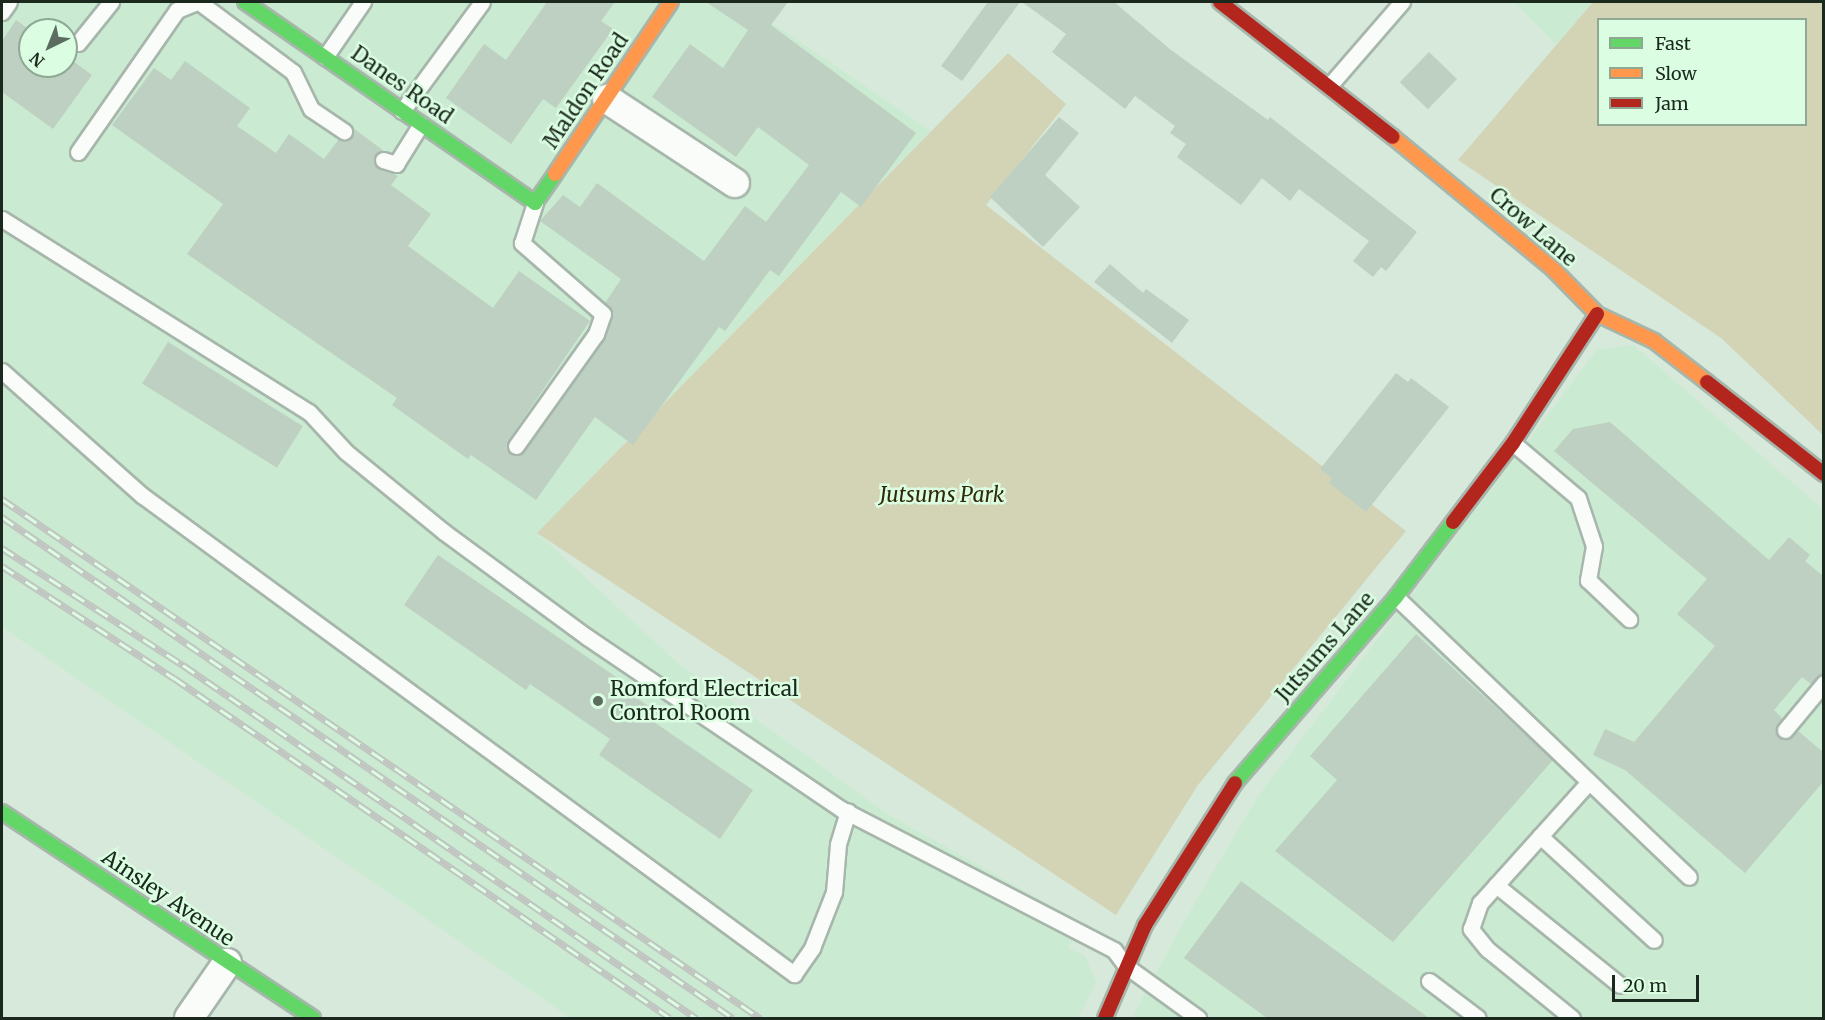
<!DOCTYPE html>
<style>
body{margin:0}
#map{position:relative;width:1825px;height:1020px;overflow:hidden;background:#d6e9da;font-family:Merriweather,serif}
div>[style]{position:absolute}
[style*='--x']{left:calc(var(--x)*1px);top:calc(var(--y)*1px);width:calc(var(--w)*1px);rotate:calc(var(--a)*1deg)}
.built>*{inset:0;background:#caead1}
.green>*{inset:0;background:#d3d4b6}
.building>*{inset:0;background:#bdd0c1;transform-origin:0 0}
.roads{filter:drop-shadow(2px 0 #a7b6ab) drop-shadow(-2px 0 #a7b6ab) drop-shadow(0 2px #a7b6ab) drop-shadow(0 -2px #a7b6ab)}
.lane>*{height:15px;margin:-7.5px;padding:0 7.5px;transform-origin:7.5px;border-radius:7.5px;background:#f9fcf9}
.street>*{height:28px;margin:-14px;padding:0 14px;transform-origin:14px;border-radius:14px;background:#f9fcf9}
.fast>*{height:14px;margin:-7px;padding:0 7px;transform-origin:7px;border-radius:7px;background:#63d668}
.slow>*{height:14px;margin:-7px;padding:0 7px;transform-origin:7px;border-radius:7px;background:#ff974d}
.jam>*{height:14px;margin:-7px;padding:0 7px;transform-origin:7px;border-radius:7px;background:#b3261e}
.rail>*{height:7px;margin-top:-3.5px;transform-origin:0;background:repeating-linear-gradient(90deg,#dbfee2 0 14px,#c1c5c1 0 28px);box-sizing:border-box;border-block:2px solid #c1c5c1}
.dots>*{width:16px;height:16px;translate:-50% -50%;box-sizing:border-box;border:3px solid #dbfee2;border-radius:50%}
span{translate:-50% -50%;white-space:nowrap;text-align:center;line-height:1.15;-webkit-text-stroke:5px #dbfee2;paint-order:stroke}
.street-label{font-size:21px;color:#1b281e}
.park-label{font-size:21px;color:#332909;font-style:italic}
.poi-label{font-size:21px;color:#1b281e}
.left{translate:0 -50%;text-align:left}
.frame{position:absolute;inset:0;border:3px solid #1b281e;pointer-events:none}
.legend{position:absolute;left:1597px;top:18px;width:210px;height:108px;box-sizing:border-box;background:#dbfee2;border:2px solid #8ea894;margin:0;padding:8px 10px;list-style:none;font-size:18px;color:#1b281e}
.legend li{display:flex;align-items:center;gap:12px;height:30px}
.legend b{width:30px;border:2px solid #8ea894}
.north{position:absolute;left:18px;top:18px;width:60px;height:60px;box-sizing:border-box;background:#dbfee2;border:2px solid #8ea894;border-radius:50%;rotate:223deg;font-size:16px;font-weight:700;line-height:24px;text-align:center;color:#1b281e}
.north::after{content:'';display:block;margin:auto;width:21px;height:27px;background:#5c6c60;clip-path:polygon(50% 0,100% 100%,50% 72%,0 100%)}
.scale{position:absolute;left:1612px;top:975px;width:87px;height:27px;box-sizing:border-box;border:3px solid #1b281e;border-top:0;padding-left:8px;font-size:18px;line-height:21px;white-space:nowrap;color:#1b281e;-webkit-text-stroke:4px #dbfee2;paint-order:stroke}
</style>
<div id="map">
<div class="built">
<i style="clip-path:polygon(evenodd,2px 2px,741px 2px,931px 131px,537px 533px,679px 664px,889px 815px,1082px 923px,1068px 948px,1085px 956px,1096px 982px,1078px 1018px,571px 1018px,2px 627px,2px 2px,30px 30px,66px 30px,66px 66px,30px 66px,30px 30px)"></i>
<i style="clip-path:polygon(1514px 2px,1593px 2px,1556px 44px)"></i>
<i style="clip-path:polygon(1633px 345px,1823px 509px,1823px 1018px,1137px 1018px,1133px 1016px,1181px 927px,1257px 798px,1597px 350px)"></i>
</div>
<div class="green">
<i style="clip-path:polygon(evenodd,1593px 2px,1823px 2px,1823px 435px,1721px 338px,1458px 160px,1593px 2px,1598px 20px,1806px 20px,1806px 124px,1598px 124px,1598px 20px)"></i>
<i style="clip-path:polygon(1008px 53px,1066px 104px,986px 205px,1406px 531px,1198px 785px,1116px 915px,537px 533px)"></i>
</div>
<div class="building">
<i style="clip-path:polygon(547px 2px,615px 2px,601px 21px,613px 29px,556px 108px,543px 99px,511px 144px,446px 98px,484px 44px,506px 60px)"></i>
<i style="clip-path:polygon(706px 2px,788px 2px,771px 25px,916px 133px,861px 207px,841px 192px,779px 276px,770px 270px,725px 331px,719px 327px,633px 445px,595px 417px,536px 500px,471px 455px,468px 459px,392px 405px,397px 398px,187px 254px,223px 204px,112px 125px,154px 68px,171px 80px,185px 61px,250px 108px,237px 126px,276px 153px,289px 134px,324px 159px,339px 139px,352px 137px,353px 128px,384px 151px,374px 157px,376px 166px,398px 176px,391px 185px,431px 214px,408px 246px,493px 308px,519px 271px,590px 321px,508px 441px,507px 451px,519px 455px,604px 339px,612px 312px,605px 303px,621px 279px,540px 221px,563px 195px,580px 207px,597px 183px,704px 261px,745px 206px,766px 222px,809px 165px,758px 127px,736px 157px,652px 97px,690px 44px,723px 68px,748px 30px)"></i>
<i style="clip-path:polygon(988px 2px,1020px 2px,962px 81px,941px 66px)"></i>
<i style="clip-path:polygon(1022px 2px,1114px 2px,1171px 50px,1268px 120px,1270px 117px,1417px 232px,1386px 271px,1381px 267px,1373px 277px,1353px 261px,1369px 241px,1299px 189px,1290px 201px,1262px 178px,1241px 205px,1177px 157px,1186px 144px,1170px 133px,1175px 126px,1135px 96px,1125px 109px,1052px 52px,1066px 34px)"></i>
<i style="clip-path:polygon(16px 20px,30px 30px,30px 66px,66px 66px,66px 56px,92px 75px,53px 129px,2px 92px,2px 41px)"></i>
<i style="left:1429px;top:52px;width:39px;height:42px;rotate:44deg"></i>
<i style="clip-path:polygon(1059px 117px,1079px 133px,1045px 175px,1080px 207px,1043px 247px,990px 197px)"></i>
<i style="clip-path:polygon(1110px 264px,1143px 293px,1146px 289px,1189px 320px,1172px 343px,1094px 282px)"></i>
<i style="left:168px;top:342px;width:159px;height:49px;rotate:32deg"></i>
<i style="clip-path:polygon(1396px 373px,1408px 382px,1411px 378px,1449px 407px,1366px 512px,1329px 483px,1332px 478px,1320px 469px)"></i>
<i style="clip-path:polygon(1610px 422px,1769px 560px,1789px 537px,1810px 555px,1805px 561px,1824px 577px,1824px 674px,1811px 684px,1802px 677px,1774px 710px,1782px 718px,1776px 728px,1778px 737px,1788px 739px,1797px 730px,1824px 753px,1824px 781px,1745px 873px,1625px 770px,1593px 755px,1605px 729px,1634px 742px,1715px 646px,1677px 614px,1707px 579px,1554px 451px,1573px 429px)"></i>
<i style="clip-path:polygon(438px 555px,625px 683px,622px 688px,657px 712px,651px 720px,753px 790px,720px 839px,599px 755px,610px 739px,530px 684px,526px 690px,404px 605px)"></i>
<i style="clip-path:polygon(1416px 634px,1553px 760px,1393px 942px,1275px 851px,1337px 780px,1310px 756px)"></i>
<i style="clip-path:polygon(1241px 881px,1357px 966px,1429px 1018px,1267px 1018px,1184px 958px)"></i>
</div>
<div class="roads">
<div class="lane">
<i style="--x:199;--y:2;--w:117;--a:36.7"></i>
<i style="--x:293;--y:72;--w:41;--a:64.1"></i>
<i style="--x:311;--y:109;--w:40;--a:34"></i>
<i style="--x:2;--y:12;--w:12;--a:-55"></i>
<i style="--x:78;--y:43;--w:53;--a:-51.2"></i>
<i style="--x:325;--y:57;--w:67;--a:-55.4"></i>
<i style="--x:1330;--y:85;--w:110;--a:-49.1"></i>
<i style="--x:402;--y:111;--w:135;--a:-53.7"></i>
<i style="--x:78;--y:152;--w:173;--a:-55.1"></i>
<i style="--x:177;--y:10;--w:22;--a:-22"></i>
<i style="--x:383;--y:160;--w:14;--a:17"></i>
<i style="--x:396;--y:164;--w:47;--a:-58"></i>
<i style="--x:2;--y:219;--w:363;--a:32.2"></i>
<i style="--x:309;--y:412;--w:54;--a:47.2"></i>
<i style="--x:346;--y:452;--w:127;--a:39.2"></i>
<i style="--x:444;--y:532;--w:177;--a:36.3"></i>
<i style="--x:587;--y:637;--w:307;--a:34.1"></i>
<i style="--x:841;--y:809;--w:307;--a:27.3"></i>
<i style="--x:1114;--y:950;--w:20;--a:53"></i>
<i style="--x:1126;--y:966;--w:89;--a:35.8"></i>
<i style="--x:2;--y:371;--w:188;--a:41.6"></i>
<i style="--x:143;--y:496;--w:808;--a:36.29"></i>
<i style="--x:794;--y:974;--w:32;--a:-55"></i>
<i style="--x:812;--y:948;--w:60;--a:-68.6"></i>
<i style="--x:834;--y:892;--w:48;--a:-85.2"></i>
<i style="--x:838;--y:844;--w:34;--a:-73"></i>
<i style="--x:1513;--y:443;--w:85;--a:40.2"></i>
<i style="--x:1578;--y:498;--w:51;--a:71.6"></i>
<i style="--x:1594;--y:546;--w:35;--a:100"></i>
<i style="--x:1588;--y:580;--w:57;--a:43.6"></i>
<i style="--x:516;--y:446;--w:138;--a:-54.5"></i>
<i style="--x:596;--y:334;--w:21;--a:-71"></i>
<i style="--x:603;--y:314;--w:108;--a:-138.8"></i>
<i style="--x:522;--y:243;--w:42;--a:-72"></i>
<i style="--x:1396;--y:597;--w:405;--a:43.7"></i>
<i style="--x:1785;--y:730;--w:61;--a:-50.3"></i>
<i style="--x:1540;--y:836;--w:154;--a:42.4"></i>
<i style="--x:1496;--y:885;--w:159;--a:38.9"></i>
<i style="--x:1429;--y:981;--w:61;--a:37.1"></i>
<i style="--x:1572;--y:1018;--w:109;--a:-140.9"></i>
<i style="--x:1487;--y:949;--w:26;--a:-129"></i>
<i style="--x:1471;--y:929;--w:28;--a:-71"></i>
<i style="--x:1480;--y:903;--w:161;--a:-48"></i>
</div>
<div class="street">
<i style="--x:607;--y:99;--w:153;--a:33.3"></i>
<i style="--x:189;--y:1018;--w:67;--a:-55.4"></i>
</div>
<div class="fast">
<i style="--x:245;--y:2;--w:353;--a:34.7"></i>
<i style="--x:535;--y:203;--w:35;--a:-55"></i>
<i style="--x:1235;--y:783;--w:246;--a:-49.1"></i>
<i style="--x:1396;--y:597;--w:94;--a:-52.8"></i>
<i style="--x:2;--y:812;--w:373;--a:33.5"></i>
</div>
<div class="slow">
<i style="--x:1393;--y:137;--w:207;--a:39.5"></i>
<i style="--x:1553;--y:269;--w:63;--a:45.6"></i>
<i style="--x:1597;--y:314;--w:63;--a:25.3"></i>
<i style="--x:1654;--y:341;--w:67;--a:37.7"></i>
<i style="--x:555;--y:174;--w:207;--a:-56"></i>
</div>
<div class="jam">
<i style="--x:1220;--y:2;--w:219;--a:38"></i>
<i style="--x:1707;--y:382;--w:149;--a:38.2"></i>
<i style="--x:1453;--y:522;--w:99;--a:-52.8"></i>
<i style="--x:1513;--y:443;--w:154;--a:-56.9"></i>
<i style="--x:1105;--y:1018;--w:101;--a:-66.7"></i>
<i style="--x:1145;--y:925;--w:168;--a:-57.6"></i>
</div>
</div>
<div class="rail">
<i style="--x:2;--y:499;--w:919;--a:34.4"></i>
<i style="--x:2;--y:517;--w:886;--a:34.43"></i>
<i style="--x:2;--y:548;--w:216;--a:32.9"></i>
<i style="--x:183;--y:665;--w:623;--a:34.53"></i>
<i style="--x:2;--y:566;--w:205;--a:33.1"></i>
<i style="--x:174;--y:678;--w:601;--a:34.43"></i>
</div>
<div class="dots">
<i style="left:598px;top:701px;background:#5c6c60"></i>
</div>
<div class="street-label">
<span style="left:402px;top:85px;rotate:35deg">Danes Road</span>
<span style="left:586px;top:91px;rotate:-56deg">Maldon Road</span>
<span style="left:1533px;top:227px;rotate:41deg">Crow Lane</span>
<span style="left:1325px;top:647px;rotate:-49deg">Jutsums Lane</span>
<span style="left:168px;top:898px;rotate:34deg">Ainsley Avenue</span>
</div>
<div class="park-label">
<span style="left:942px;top:495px">Jutsums Park</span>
</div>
<div class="poi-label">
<span class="left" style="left:610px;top:701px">Romford Electrical<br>Control Room</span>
</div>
<div class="frame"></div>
<ul class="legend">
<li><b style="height:8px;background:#63d668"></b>Fast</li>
<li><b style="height:8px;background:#ff974d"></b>Slow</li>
<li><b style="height:8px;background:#b3261e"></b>Jam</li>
</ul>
<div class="north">N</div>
<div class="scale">20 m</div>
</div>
